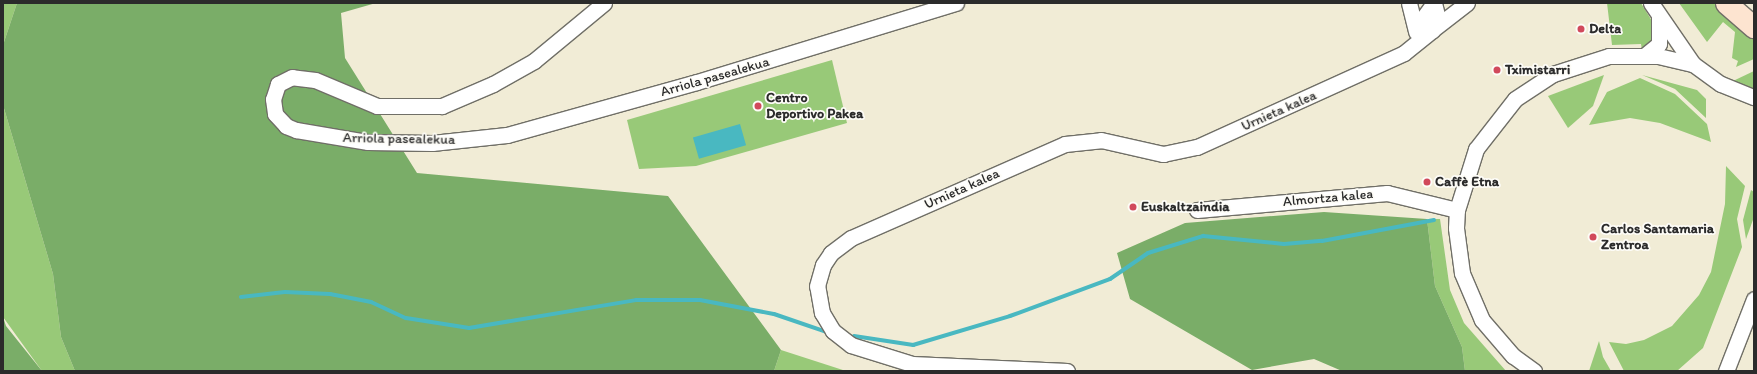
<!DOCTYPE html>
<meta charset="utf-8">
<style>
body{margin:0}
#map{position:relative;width:1757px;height:374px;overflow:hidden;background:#f1ecd6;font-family:Itim,sans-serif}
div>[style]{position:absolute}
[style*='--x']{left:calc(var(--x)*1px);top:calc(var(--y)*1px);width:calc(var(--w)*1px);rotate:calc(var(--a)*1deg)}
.green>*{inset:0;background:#98c978}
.forest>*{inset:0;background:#7aad68}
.water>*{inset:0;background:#49b8c1;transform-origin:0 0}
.stream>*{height:4px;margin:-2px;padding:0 2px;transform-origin:2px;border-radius:2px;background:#49b8c1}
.roads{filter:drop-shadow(1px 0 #706f67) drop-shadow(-1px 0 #706f67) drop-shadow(0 1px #706f67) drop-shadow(0 -1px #706f67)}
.street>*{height:15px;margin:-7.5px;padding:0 7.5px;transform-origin:7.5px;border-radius:7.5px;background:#fff}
.secondary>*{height:21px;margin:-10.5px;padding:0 10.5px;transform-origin:10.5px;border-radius:10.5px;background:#fde4d0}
.dots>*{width:11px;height:11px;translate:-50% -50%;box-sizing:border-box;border:2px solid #fdfcf7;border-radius:50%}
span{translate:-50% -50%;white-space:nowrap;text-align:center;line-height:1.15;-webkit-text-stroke:3.5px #fdfcf7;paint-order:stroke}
.poi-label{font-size:14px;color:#2b2b2b;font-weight:700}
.left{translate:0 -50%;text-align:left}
.street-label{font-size:14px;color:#2b2b2b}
.frame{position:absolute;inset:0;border:4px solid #2b2b2b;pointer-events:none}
</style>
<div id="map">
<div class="green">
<i style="clip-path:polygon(3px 3px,17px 3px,3px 45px)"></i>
<i style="clip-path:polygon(1607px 3px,1641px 3px,1652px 21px,1656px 37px,1642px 50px,1641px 44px,1612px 45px)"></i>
<i style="clip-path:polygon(1679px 3px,1716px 3px,1754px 38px,1754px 59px,1736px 67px,1738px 61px,1732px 58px,1735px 32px,1723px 22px,1707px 42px)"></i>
<i style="clip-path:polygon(832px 60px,847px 123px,696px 166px,639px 169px,627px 120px)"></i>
<i style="clip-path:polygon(1754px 71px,1754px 92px,1733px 81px)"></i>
<i style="clip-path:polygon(1604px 75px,1593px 106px,1568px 128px,1548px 96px)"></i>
<i style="clip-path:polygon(1642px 75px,1697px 90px,1706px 99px,1706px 118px,1675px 89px)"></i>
<i style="clip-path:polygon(1640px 78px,1675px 94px,1707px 124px,1711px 142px,1660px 123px,1630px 118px,1589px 125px,1607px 92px)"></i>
<i style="clip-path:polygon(3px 105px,53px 274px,61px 337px,75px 371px,42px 371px,3px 317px)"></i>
<i style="clip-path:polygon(1726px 166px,1745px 186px,1737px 219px,1742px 247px,1703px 348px,1677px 371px,1624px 371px,1609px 342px,1626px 344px,1644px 340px,1672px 326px,1699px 295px,1711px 272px,1725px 204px)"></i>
<i style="clip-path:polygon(1751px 190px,1754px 192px,1754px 217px,1746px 239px,1743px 220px)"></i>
<i style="clip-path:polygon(1427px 219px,1440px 219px,1450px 290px,1464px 323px,1506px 371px,1465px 371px,1462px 347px,1435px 286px)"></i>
<i style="clip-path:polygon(1599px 341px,1603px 357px,1611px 371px,1589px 371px)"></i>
<i style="clip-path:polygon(781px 350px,846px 371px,774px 371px)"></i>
</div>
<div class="forest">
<i style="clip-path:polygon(17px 3px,376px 3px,341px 13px,345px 58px,417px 173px,668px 196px,781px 350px,774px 371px,75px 371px,61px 337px,53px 274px,3px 105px,3px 45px)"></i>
<i style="clip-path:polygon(1324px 212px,1427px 219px,1435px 286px,1462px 347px,1465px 371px,1342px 371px,1314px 359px,1252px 370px,1130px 299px,1117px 253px,1185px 223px)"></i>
<i style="clip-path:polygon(3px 317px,6px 326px,42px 371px,3px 371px)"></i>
</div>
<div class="water">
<i style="left:740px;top:124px;width:22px;height:49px;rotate:74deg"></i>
</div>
<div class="stream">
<i style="--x:241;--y:297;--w:44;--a:-6.5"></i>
<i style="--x:285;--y:292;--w:45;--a:2.5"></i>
<i style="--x:330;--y:294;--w:42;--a:11"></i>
<i style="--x:371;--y:302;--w:38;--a:25"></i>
<i style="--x:406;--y:318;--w:64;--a:9"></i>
<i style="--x:469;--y:328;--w:169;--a:-9.5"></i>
<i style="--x:636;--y:300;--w:64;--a:0"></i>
<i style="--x:700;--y:300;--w:75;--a:10.7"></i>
<i style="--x:774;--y:314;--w:56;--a:18.8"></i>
<i style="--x:854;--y:336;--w:60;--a:8.7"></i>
<i style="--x:913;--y:345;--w:101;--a:-16.6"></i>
<i style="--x:1010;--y:316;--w:107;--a:-20.3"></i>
<i style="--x:1110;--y:279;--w:46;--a:-34.4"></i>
<i style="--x:1148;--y:253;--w:58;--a:-17.2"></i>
<i style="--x:1203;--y:236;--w:81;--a:5.6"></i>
<i style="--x:1284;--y:244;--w:38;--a:-5"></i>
<i style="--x:1322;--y:241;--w:114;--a:-10.6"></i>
</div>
<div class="roads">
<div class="street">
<i style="--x:604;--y:3;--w:91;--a:140.4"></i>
<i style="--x:534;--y:61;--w:47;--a:150.7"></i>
<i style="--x:493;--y:84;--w:56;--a:156.7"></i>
<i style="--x:442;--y:106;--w:65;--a:180"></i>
<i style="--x:377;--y:106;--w:67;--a:-157.2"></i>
<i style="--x:315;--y:80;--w:23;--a:-173"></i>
<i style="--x:292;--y:77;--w:16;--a:153"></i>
<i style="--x:278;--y:84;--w:16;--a:108"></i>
<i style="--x:273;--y:99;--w:15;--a:82"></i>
<i style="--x:275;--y:114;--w:16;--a:47"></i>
<i style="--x:286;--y:126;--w:11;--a:22"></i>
<i style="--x:296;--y:130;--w:73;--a:9.5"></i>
<i style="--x:368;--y:142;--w:64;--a:0.9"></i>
<i style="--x:432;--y:143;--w:75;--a:-6.1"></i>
<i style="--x:507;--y:135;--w:197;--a:-15.6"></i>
<i style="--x:697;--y:82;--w:271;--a:-17"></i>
<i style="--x:1409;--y:3;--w:30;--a:76"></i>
<i style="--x:1434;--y:3;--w:29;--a:126"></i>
<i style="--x:1417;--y:26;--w:16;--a:15"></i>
<i style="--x:1432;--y:30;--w:44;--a:-37.6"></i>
<i style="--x:1651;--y:3;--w:74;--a:55.5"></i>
<i style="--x:1693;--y:64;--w:34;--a:36"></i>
<i style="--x:1721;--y:84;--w:35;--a:22"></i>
<i style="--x:1644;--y:56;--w:19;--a:-39"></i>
<i style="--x:1659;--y:44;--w:28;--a:-90"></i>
<i style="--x:1197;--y:210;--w:191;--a:-5.1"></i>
<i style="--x:1387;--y:193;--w:72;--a:13.7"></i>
<i style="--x:1067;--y:371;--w:155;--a:-177.4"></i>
<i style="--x:912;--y:364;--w:64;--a:-162.7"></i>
<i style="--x:851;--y:345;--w:23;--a:-142"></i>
<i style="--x:833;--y:331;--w:21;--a:-121"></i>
<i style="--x:822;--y:313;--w:27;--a:-100"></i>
<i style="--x:817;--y:286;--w:22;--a:-74"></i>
<i style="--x:823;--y:265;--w:14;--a:-56"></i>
<i style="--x:831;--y:253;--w:25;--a:-37"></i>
<i style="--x:851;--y:238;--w:234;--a:-23.7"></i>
<i style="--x:1065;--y:144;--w:36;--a:-6"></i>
<i style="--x:1101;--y:140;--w:64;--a:12.7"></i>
<i style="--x:1163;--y:154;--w:35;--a:-12"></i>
<i style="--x:1197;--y:147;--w:227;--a:-24.4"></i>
<i style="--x:1404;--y:53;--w:36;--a:-39"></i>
<i style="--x:1432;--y:30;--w:16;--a:-72"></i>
<i style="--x:1437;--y:15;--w:12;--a:-104"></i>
<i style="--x:1534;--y:371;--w:26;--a:-144"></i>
<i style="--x:1513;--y:356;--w:48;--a:-130.7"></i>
<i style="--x:1482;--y:320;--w:51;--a:-113.1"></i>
<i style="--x:1462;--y:273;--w:45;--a:-97.6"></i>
<i style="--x:1456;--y:228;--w:18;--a:-87"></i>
<i style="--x:1457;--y:210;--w:64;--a:-72.7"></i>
<i style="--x:1476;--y:149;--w:63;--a:-52"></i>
<i style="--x:1515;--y:99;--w:45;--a:-33.3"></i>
<i style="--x:1553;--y:74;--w:59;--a:-17.8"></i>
<i style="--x:1609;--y:56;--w:49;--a:0"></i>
<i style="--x:1658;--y:56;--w:36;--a:13"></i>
<i style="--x:1726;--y:371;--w:77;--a:-68.7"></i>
</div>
<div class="secondary">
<i style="--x:1726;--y:3;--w:37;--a:41"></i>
</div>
</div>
<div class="dots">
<i style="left:1581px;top:29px;background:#d1495b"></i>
<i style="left:1497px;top:70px;background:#d1495b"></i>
<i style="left:758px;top:106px;background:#d1495b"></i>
<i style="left:1427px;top:182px;background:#d1495b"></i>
<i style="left:1133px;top:207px;background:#d1495b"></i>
<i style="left:1593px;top:237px;background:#d1495b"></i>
</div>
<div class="poi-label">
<span class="left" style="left:1589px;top:29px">Delta</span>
<span class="left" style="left:1505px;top:70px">Tximistarri</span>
<span class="left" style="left:766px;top:106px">Centro<br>Deportivo Pakea</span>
<span class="left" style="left:1435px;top:182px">Caffè Etna</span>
<span class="left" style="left:1141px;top:207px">Euskaltzaindia</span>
<span class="left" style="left:1601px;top:237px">Carlos Santamaria<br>Zentroa</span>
</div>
<div class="street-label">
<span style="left:715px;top:77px;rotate:-16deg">Arriola pasealekua</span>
<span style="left:1279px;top:111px;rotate:-24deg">Urnieta kalea</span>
<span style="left:399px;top:139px;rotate:1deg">Arriola pasealekua</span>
<span style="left:962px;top:189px;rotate:-24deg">Urnieta kalea</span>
<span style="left:1328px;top:198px;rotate:-5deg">Almortza kalea</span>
</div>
<div class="frame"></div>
</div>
